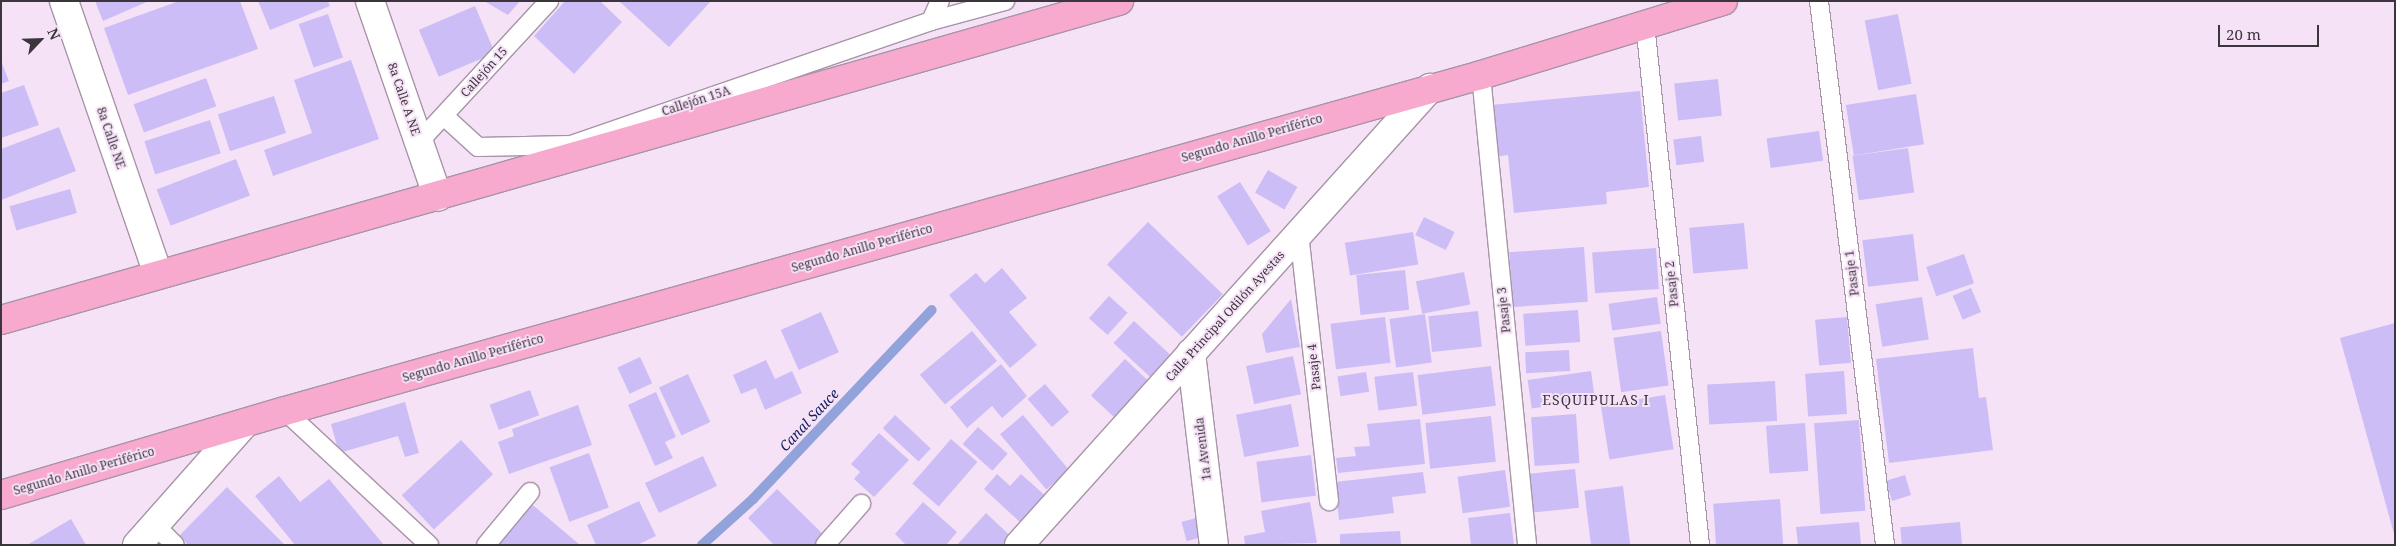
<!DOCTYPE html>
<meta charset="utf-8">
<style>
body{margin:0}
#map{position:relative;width:2396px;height:546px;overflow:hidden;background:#f6e2f6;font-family:"Noto Serif",serif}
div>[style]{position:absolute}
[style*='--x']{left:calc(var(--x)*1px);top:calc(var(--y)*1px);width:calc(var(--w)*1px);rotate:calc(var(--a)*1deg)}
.stream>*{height:10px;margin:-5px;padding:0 5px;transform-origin:5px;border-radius:5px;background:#91a3da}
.building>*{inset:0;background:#cdbdf7;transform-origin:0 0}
.roads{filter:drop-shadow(1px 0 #a795a7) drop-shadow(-1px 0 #a795a7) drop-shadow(0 1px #a795a7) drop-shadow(0 -1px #a795a7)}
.service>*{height:18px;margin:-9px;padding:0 9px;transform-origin:9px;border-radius:9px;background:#fff}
.minor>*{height:28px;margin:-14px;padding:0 14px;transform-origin:14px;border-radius:14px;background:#fff}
.primary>*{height:28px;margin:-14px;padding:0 14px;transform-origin:14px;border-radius:14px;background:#f7a9ce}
span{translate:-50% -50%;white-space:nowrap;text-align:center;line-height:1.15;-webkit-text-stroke:4px #f6e2f6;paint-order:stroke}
.street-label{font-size:12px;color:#3c353d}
.neighbourhood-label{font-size:14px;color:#3c353d;letter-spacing:1px}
.water-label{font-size:14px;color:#162261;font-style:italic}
.frame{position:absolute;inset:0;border:2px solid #3c353d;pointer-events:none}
.north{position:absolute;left:15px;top:15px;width:50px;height:50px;-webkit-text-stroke:4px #f6e2f6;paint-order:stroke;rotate:66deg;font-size:14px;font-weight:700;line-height:20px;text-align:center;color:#3c353d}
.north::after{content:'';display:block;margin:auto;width:18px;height:22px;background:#3c353d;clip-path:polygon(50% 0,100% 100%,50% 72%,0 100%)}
.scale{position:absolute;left:2218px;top:25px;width:101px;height:22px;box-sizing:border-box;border:2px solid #3c353d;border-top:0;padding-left:6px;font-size:15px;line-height:18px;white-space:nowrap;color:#3c353d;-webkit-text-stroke:4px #f6e2f6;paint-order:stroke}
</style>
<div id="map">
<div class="stream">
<i style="--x:702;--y:545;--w:69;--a:-42"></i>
<i style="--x:753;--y:499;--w:260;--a:-46.6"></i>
</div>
<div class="building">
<i style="clip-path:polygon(95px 1px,149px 1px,103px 21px)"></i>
<i style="clip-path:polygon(179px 1px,240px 1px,258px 49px,128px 95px,104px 28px)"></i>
<i style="clip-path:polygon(258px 1px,328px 1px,330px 6px,270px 30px)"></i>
<i style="clip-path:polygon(484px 1px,520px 1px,508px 15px)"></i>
<i style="clip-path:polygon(565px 1px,600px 1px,622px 22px,574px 74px,534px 36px)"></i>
<i style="clip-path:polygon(619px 1px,711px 1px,669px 47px)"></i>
<i style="left:475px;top:6px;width:51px;height:61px;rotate:67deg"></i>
<i style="left:328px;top:14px;width:46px;height:31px;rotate:71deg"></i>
<i style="left:1898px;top:14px;width:71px;height:34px;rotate:79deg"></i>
<i style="clip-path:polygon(351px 60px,379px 139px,273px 176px,264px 150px,312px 133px,294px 80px)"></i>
<i style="clip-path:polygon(1px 61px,9px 81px,1px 84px)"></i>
<i style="left:206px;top:78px;width:30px;height:77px;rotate:70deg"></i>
<i style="left:1718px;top:79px;width:37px;height:44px;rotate:84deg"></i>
<i style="clip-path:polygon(24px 85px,39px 125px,1px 138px,1px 93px)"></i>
<i style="clip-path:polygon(1640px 91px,1649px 187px,1606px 192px,1607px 204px,1514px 213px,1508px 155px,1495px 157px,1490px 105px)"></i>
<i style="left:1916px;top:94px;width:51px;height:71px;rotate:81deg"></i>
<i style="left:274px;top:96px;width:39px;height:59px;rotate:72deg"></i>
<i style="left:210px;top:120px;width:35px;height:69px;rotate:72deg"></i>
<i style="clip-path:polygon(59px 127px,76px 171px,1px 200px,1px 149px)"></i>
<i style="left:1819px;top:131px;width:30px;height:53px;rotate:82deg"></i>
<i style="left:1701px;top:136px;width:26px;height:28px;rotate:83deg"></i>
<i style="left:1908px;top:148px;width:45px;height:56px;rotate:82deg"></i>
<i style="left:236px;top:159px;width:39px;height:85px;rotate:69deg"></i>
<i style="left:1268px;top:170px;width:34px;height:26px;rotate:30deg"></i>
<i style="left:1240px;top:182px;width:58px;height:27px;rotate:58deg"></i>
<i style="left:70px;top:189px;width:25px;height:63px;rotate:74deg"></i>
<i style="left:1424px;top:217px;width:34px;height:20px;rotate:26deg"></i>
<i style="left:1148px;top:222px;width:104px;height:59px;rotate:44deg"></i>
<i style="left:1744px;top:223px;width:46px;height:55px;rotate:85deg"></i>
<i style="left:1413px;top:232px;width:33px;height:69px;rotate:81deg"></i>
<i style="left:1913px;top:234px;width:47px;height:51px;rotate:83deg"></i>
<i style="left:1584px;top:247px;width:55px;height:75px;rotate:86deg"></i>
<i style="left:1656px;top:248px;width:41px;height:64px;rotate:86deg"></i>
<i style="left:1964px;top:254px;width:31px;height:40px;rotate:71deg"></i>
<i style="clip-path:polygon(1002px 268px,1027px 298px,1009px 312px,1037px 345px,1010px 368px,949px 295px,976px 273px,985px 283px)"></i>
<i style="left:1405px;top:270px;width:40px;height:49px;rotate:84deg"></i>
<i style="left:1464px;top:272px;width:33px;height:49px;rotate:79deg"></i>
<i style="left:1971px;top:288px;width:26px;height:20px;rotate:67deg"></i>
<i style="left:1109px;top:296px;width:25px;height:30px;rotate:42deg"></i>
<i style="left:1657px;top:297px;width:27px;height:49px;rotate:82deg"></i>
<i style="left:1922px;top:297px;width:43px;height:47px;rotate:81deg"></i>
<i style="clip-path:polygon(1291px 299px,1300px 347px,1266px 353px,1262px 334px)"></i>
<i style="left:1578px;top:310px;width:32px;height:55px;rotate:86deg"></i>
<i style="left:1478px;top:311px;width:36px;height:50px;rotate:84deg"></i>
<i style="left:821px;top:312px;width:44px;height:44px;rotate:66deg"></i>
<i style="left:1425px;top:314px;width:49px;height:36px;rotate:82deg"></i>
<i style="left:1385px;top:317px;width:46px;height:55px;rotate:83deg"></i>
<i style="left:1847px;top:317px;width:46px;height:32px;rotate:85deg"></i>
<i style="left:1134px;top:321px;width:54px;height:30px;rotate:43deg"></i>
<i style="clip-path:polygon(2395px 323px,2395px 534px,2394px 534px,2340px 338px)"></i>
<i style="left:972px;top:331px;width:39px;height:68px;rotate:50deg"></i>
<i style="left:1661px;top:331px;width:55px;height:48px;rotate:82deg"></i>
<i style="clip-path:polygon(1973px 348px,1979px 398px,1986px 397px,1993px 450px,1889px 463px,1876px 359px)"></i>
<i style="left:1569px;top:350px;width:21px;height:44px;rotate:87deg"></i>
<i style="left:1293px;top:356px;width:39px;height:48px;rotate:78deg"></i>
<i style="left:640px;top:357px;width:29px;height:25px;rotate:65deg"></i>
<i style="left:1125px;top:359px;width:42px;height:50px;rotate:43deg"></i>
<i style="clip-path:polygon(766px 360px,775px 379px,792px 371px,802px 393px,765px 410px,756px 388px,741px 394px,733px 375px)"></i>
<i style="clip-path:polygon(1001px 364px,1027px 396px,1002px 418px,992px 406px,967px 428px,950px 407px)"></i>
<i style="left:1491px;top:366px;width:40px;height:74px;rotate:83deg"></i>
<i style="left:1591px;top:371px;width:29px;height:64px;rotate:82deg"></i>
<i style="left:1844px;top:371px;width:43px;height:39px;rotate:86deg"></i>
<i style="left:1366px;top:372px;width:20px;height:29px;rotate:81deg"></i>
<i style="left:1413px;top:372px;width:34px;height:39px;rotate:83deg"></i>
<i style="left:688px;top:374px;width:53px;height:32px;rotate:65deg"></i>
<i style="left:1775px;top:381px;width:40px;height:68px;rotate:87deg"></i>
<i style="left:1045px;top:384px;width:37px;height:23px;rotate:49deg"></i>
<i style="left:530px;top:390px;width:27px;height:43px;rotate:70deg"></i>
<i style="clip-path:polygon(656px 392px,676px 437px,665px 442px,673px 458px,655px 466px,628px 405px)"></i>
<i style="left:1665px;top:395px;width:55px;height:65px;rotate:81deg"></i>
<i style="clip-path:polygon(405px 402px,419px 453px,405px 457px,398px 436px,339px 453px,331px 424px)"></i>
<i style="left:1291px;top:404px;width:43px;height:56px;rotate:79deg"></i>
<i style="clip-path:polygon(578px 405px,592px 445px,509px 474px,498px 442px,514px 436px,512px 429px)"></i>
<i style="left:1576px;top:414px;width:49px;height:45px;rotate:86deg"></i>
<i style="left:895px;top:415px;width:49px;height:18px;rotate:43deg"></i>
<i style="left:1023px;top:415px;width:72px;height:30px;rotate:50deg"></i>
<i style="left:1491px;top:416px;width:46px;height:66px;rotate:84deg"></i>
<i style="clip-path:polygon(1420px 419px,1425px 464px,1338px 473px,1336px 458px,1356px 456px,1354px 447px,1370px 446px,1367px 424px)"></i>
<i style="left:1859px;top:420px;width:91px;height:45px;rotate:86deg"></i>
<i style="left:1805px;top:423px;width:48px;height:39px;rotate:86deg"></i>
<i style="left:978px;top:427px;width:40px;height:23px;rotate:42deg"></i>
<i style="clip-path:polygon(879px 433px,909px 460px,874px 497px,854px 479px,860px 472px,851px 464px)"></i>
<i style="left:951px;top:439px;width:35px;height:59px;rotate:41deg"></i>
<i style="left:461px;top:440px;width:47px;height:81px;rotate:47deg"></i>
<i style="left:589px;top:453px;width:58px;height:42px;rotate:70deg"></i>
<i style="left:1311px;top:455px;width:41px;height:55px;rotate:83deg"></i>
<i style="left:703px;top:456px;width:33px;height:64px;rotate:65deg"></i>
<i style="left:1575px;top:469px;width:39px;height:46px;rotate:84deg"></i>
<i style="left:1505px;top:470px;width:37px;height:48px;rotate:82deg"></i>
<i style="clip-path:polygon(1423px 472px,1426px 493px,1392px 497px,1394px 513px,1339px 520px,1335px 482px)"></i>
<i style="clip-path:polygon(997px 474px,1010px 486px,1021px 474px,1050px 500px,1022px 524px,984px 489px)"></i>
<i style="left:1905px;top:475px;width:21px;height:20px;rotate:73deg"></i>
<i style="clip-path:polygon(279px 476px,300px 502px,329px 479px,384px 545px,295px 545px,255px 496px)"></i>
<i style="left:1623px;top:486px;width:59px;height:39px;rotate:83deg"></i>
<i style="clip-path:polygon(227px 487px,285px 545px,188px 545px,179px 536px)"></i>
<i style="clip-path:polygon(777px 489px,829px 540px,824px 545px,774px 545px,748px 518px)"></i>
<i style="left:1780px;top:499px;width:46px;height:67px;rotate:86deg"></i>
<i style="clip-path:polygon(528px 501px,580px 545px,491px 545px)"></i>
<i style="clip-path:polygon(639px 501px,656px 536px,637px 545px,596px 545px,587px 525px)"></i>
<i style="clip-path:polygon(923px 502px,957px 532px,946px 545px,906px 545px,895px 534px)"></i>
<i style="clip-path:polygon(1310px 502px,1317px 543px,1245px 545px,1244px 536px,1265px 532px,1261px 511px)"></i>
<i style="clip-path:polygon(986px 513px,1017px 542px,1015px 545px,957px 545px)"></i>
<i style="clip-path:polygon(1510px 513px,1514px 545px,1471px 545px,1468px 518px)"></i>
<i style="left:1196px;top:518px;width:20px;height:15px;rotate:75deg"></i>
<i style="clip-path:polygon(71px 519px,86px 545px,27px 545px)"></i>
<i style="clip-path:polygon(1859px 522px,1861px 545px,1798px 545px,1796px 527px)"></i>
<i style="left:1960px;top:522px;width:23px;height:60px;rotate:85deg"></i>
<i style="clip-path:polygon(1400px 531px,1401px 545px,1340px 545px,1340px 534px)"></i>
</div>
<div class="roads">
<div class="service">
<i style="--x:1819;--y:1;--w:548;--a:83.08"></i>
<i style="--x:931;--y:21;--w:77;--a:-15.1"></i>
<i style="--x:1645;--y:24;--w:524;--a:83.97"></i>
<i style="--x:1481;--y:75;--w:472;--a:84.4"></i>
<i style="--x:444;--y:116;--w:46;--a:42.4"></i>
<i style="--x:478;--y:147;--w:93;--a:-1.2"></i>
<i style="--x:571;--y:145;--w:381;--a:-19"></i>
<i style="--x:931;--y:21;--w:22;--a:-66"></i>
<i style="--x:419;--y:142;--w:192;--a:-47.3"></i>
<i style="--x:1299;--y:233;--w:270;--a:83.6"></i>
<i style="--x:285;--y:411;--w:197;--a:42.9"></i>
<i style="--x:155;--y:525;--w:28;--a:45"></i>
<i style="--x:486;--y:545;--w:69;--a:-50.3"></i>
<i style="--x:825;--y:545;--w:55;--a:-48.7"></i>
</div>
<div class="minor">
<i style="--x:64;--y:1;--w:289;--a:71"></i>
<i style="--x:370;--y:1;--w:207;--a:70.9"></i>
<i style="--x:1191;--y:353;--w:193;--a:83.2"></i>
<i style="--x:137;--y:545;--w:163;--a:-48.5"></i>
<i style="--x:1019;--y:545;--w:615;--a:-48.03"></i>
</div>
<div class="primary">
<i style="--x:1;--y:320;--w:1163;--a:-15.93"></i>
<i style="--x:1;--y:495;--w:296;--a:-16.5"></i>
<i style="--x:285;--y:411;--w:1242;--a:-15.69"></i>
<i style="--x:1481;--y:75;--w:253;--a:-17"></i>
</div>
</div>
<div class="street-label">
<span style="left:484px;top:72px;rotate:-48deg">Callejón 15</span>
<span style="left:404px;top:99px;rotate:71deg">8a Calle A NE</span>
<span style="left:696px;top:101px;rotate:-18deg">Callejón 15A</span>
<span style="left:111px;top:138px;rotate:71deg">8a Calle NE</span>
<span style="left:1252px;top:138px;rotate:-16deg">Segundo Anillo Periférico</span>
<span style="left:862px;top:248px;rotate:-16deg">Segundo Anillo Periférico</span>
<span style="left:1852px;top:273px;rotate:-97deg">Pasaje 1</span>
<span style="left:1672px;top:284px;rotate:-96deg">Pasaje 2</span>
<span style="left:1504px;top:310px;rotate:-96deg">Pasaje 3</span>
<span style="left:1225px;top:316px;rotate:-48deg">Calle Principal Odilón Ayestas</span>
<span style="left:473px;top:358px;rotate:-16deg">Segundo Anillo Periférico</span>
<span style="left:1314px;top:367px;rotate:-96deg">Pasaje 4</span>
<span style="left:1203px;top:449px;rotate:-97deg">1a Avenida</span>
<span style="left:84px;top:471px;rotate:-16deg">Segundo Anillo Periférico</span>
</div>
<div class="neighbourhood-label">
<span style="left:1596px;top:400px">ESQUIPULAS I</span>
</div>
<div class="water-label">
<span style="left:809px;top:420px;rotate:-47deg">Canal Sauce</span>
</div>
<div class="frame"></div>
<div class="north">N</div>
<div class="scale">20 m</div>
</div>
